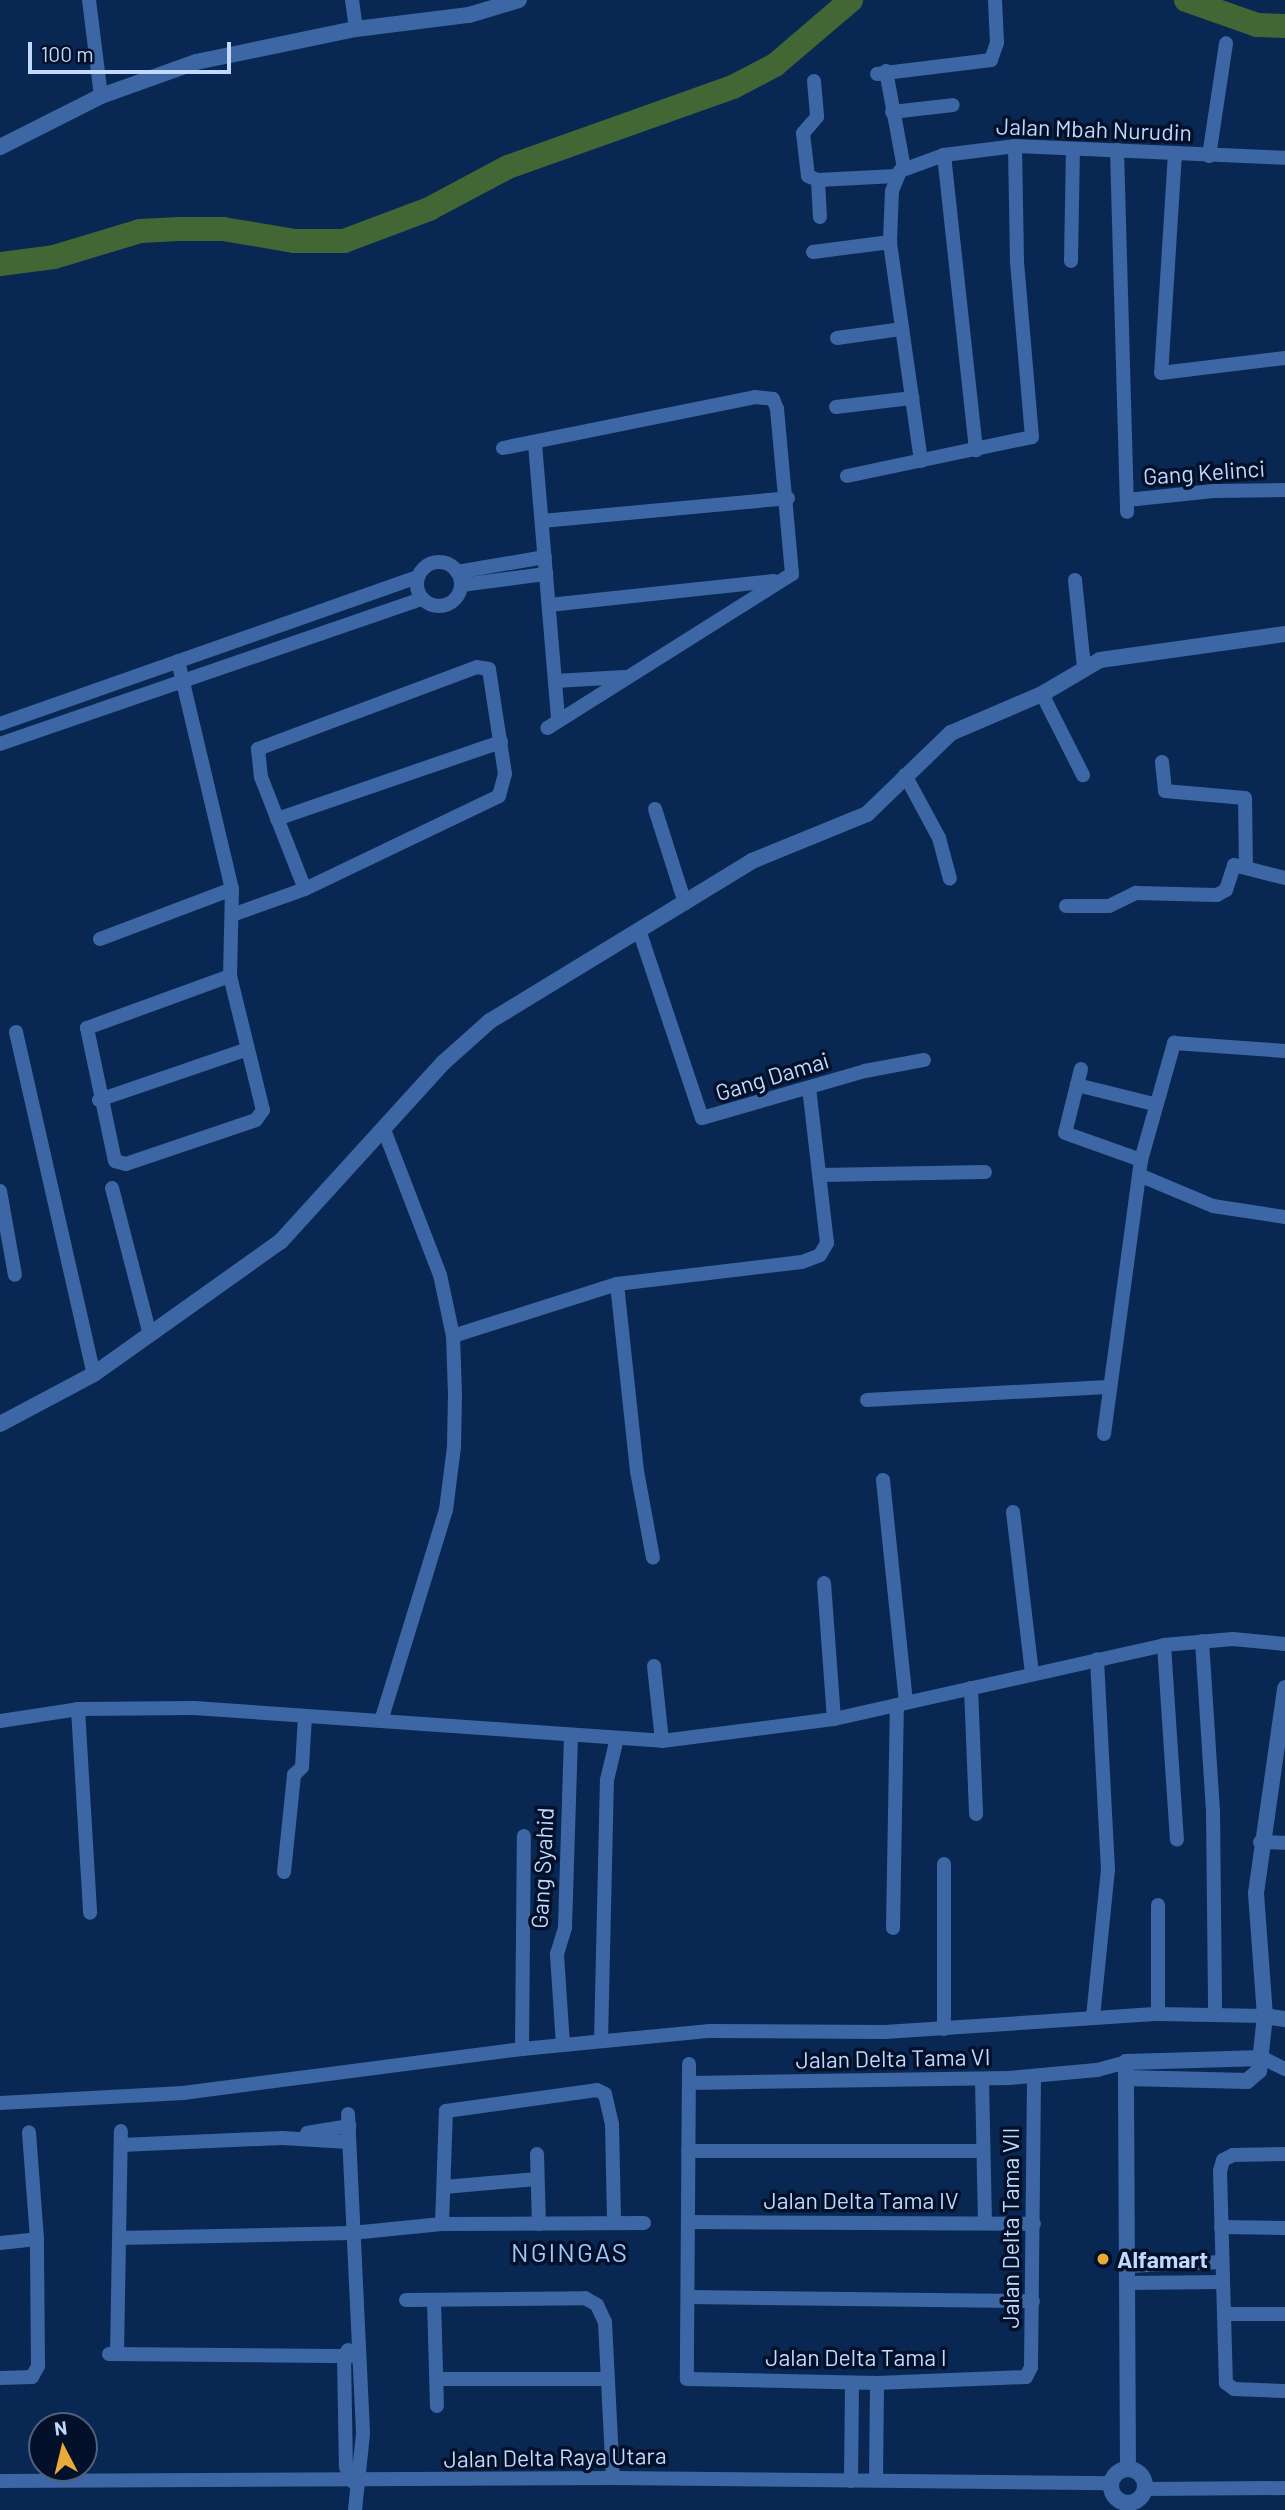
<!DOCTYPE html>
<style>
body{margin:0}
#map{position:relative;width:1285px;height:2510px;overflow:hidden;background:#082853;font-family:Barlow,sans-serif}
div>[style]{position:absolute}
[style*='--x']{left:calc(var(--x)*1px);top:calc(var(--y)*1px);width:calc(var(--w)*1px);rotate:calc(var(--a)*1deg)}
.river>*{height:24px;margin:-12px;padding:0 12px;transform-origin:12px;border-radius:12px;background:#436734}
.minor>*{height:14px;margin:-7px;padding:0 7px;transform-origin:7px;border-radius:7px;background:#3c67a4}
.minor>.ring{margin:-7px;padding:0;box-sizing:content-box;background:none;border:14px solid #3c67a4;border-radius:50%}
.tertiary>*{height:16px;margin:-8px;padding:0 8px;transform-origin:8px;border-radius:8px;background:#3c67a4}
.tertiary>.ring{margin:-8px;padding:0;box-sizing:content-box;background:none;border:16px solid #3c67a4;border-radius:50%}
.dots>*{width:19px;height:19px;translate:-50% -50%;box-sizing:border-box;border:4px solid #021129;border-radius:50%}
span{translate:-50% -50%;white-space:nowrap;text-align:center;line-height:1.15;-webkit-text-stroke:7px #021129;paint-order:stroke}
.street-label{font-size:23px;color:#c1d9fc}
.poi-label{font-size:23px;color:#c1d9fc;font-weight:700}
.left{translate:0 -50%;text-align:left}
.quarter-label{font-size:26px;color:#a1c7fd;letter-spacing:2px}
.north{position:absolute;left:28px;top:2412px;width:70px;height:70px;box-sizing:border-box;background:#021129;border:2px solid #4e617d;border-radius:50%;rotate:353deg;font-size:19px;font-weight:700;line-height:28px;text-align:center;color:#c1d9fc}
.north::after{content:'';display:block;margin:auto;width:24px;height:32px;background:#eaaa39;clip-path:polygon(50% 0,100% 100%,50% 72%,0 100%)}
.scale{position:absolute;left:28px;top:42px;width:203px;height:32px;box-sizing:border-box;border:4px solid #c1d9fc;border-top:0;padding-left:9px;font-size:21px;line-height:24px;white-space:nowrap;color:#c1d9fc;-webkit-text-stroke:5px #021129;paint-order:stroke}
</style>
<div id="map">
<div class="river">
<i style="--x:1186;--y:0;--w:75;--a:19.4"></i>
<i style="--x:1257;--y:25;--w:28;--a:2"></i>
<i style="--x:0;--y:264;--w:54;--a:-7.4"></i>
<i style="--x:54;--y:257;--w:90;--a:-16.8"></i>
<i style="--x:140;--y:231;--w:39;--a:-3"></i>
<i style="--x:179;--y:229;--w:44;--a:0"></i>
<i style="--x:223;--y:229;--w:73;--a:9.5"></i>
<i style="--x:295;--y:241;--w:49;--a:0"></i>
<i style="--x:344;--y:241;--w:91;--a:-20.6"></i>
<i style="--x:429;--y:209;--w:89;--a:-28"></i>
<i style="--x:508;--y:167;--w:239;--a:-19.6"></i>
<i style="--x:733;--y:87;--w:47;--a:-27.6"></i>
<i style="--x:775;--y:65;--w:100;--a:-40.5"></i>
</div>
<div class="minor">
<i style="--x:89;--y:0;--w:97;--a:82.9"></i>
<i style="--x:352;--y:0;--w:29;--a:82"></i>
<i style="--x:886;--y:71;--w:99;--a:79.5"></i>
<i style="--x:877;--y:74;--w:115;--a:-7"></i>
<i style="--x:991;--y:60;--w:18;--a:-71"></i>
<i style="--x:997;--y:43;--w:43;--a:-92.7"></i>
<i style="--x:814;--y:81;--w:36;--a:85"></i>
<i style="--x:817;--y:117;--w:21;--a:131"></i>
<i style="--x:803;--y:133;--w:43;--a:83.4"></i>
<i style="--x:808;--y:176;--w:11;--a:22"></i>
<i style="--x:818;--y:180;--w:78;--a:-2.9"></i>
<i style="--x:892;--y:112;--w:61;--a:-6.5"></i>
<i style="--x:1117;--y:150;--w:362;--a:88.4"></i>
<i style="--x:1175;--y:153;--w:220;--a:93.6"></i>
<i style="--x:1161;--y:373;--w:125;--a:-6.9"></i>
<i style="--x:944;--y:155;--w:297;--a:83.8"></i>
<i style="--x:1209;--y:156;--w:114;--a:-81.4"></i>
<i style="--x:818;--y:180;--w:37;--a:87"></i>
<i style="--x:813;--y:252;--w:78;--a:-7.4"></i>
<i style="--x:1071;--y:261;--w:112;--a:-89"></i>
<i style="--x:837;--y:338;--w:66;--a:-7.9"></i>
<i style="--x:836;--y:407;--w:77;--a:-6.8"></i>
<i style="--x:535;--y:444;--w:276;--a:85.2"></i>
<i style="--x:503;--y:448;--w:257;--a:-11.4"></i>
<i style="--x:755;--y:397;--w:18;--a:6"></i>
<i style="--x:773;--y:399;--w:11;--a:68"></i>
<i style="--x:777;--y:409;--w:166;--a:84.8"></i>
<i style="--x:792;--y:574;--w:289;--a:147.8"></i>
<i style="--x:921;--y:461;--w:221;--a:-98.1"></i>
<i style="--x:890;--y:242;--w:51;--a:-87.8"></i>
<i style="--x:892;--y:191;--w:22;--a:-68"></i>
<i style="--x:900;--y:171;--w:47;--a:-20"></i>
<i style="--x:944;--y:155;--w:72;--a:-7.2"></i>
<i style="--x:1015;--y:146;--w:270;--a:2.5"></i>
<i style="--x:847;--y:476;--w:189;--a:-11.9"></i>
<i style="--x:1032;--y:437;--w:177;--a:-94.9"></i>
<i style="--x:1017;--y:261;--w:115;--a:-91"></i>
<i style="--x:1127;--y:500;--w:87;--a:-5.9"></i>
<i style="--x:1214;--y:491;--w:71;--a:-0.8"></i>
<i style="--x:542;--y:521;--w:247;--a:-5.3"></i>
<i class="ring" style="left:417px;top:562px;width:30px;height:30px"></i>
<i style="--x:457;--y:572;--w:89;--a:-9.7"></i>
<i style="--x:1075;--y:580;--w:87;--a:84.1"></i>
<i style="--x:461;--y:585;--w:86;--a:-7.4"></i>
<i style="--x:549;--y:605;--w:226;--a:-6.1"></i>
<i style="--x:178;--y:661;--w:234;--a:76.7"></i>
<i style="--x:232;--y:889;--w:87;--a:91.3"></i>
<i style="--x:230;--y:976;--w:138;--a:76.2"></i>
<i style="--x:263;--y:1110;--w:12;--a:125"></i>
<i style="--x:256;--y:1120;--w:137;--a:161.3"></i>
<i style="--x:126;--y:1164;--w:11;--a:-165"></i>
<i style="--x:115;--y:1161;--w:136;--a:-101.9"></i>
<i style="--x:87;--y:1028;--w:152;--a:-20"></i>
<i style="--x:555;--y:681;--w:69;--a:-3.3"></i>
<i style="--x:1042;--y:694;--w:91;--a:63.2"></i>
<i style="--x:0;--y:724;--w:443;--a:-19.4"></i>
<i style="--x:0;--y:744;--w:446;--a:-19"></i>
<i style="--x:1162;--y:762;--w:29;--a:84"></i>
<i style="--x:1165;--y:791;--w:80;--a:5"></i>
<i style="--x:1245;--y:798;--w:69;--a:89.2"></i>
<i style="--x:905;--y:775;--w:72;--a:61.6"></i>
<i style="--x:939;--y:838;--w:42;--a:75"></i>
<i style="--x:655;--y:809;--w:99;--a:72.3"></i>
<i style="--x:277;--y:819;--w:237;--a:-19"></i>
<i style="--x:1066;--y:906;--w:43;--a:0"></i>
<i style="--x:1109;--y:906;--w:30;--a:-26"></i>
<i style="--x:1136;--y:893;--w:81;--a:1.4"></i>
<i style="--x:1217;--y:895;--w:10;--a:-29"></i>
<i style="--x:1226;--y:890;--w:26;--a:-72"></i>
<i style="--x:1234;--y:865;--w:53;--a:14.3"></i>
<i style="--x:232;--y:915;--w:77;--a:-19.6"></i>
<i style="--x:305;--y:889;--w:215;--a:-25.6"></i>
<i style="--x:499;--y:796;--w:23;--a:-75"></i>
<i style="--x:505;--y:774;--w:106;--a:-98.7"></i>
<i style="--x:489;--y:669;--w:12;--a:-171"></i>
<i style="--x:477;--y:667;--w:234;--a:159.5"></i>
<i style="--x:258;--y:749;--w:28;--a:84"></i>
<i style="--x:261;--y:777;--w:120;--a:68.6"></i>
<i style="--x:640;--y:933;--w:195;--a:71.5"></i>
<i style="--x:702;--y:1118;--w:170;--a:-16.1"></i>
<i style="--x:865;--y:1071;--w:60;--a:-10.6"></i>
<i style="--x:100;--y:939;--w:141;--a:-20.7"></i>
<i style="--x:16;--y:1032;--w:351;--a:77.2"></i>
<i style="--x:1081;--y:1069;--w:16;--a:104"></i>
<i style="--x:1077;--y:1085;--w:79;--a:13.9"></i>
<i style="--x:1077;--y:1085;--w:49;--a:104"></i>
<i style="--x:1065;--y:1133;--w:81;--a:19.6"></i>
<i style="--x:99;--y:1100;--w:157;--a:-18.9"></i>
<i style="--x:820;--y:1175;--w:165;--a:-1"></i>
<i style="--x:1139;--y:1175;--w:80;--a:22.7"></i>
<i style="--x:1213;--y:1206;--w:73;--a:8.7"></i>
<i style="--x:112;--y:1188;--w:152;--a:75.5"></i>
<i style="--x:0;--y:1191;--w:85;--a:79.9"></i>
<i style="--x:617;--y:1284;--w:188;--a:83.9"></i>
<i style="--x:637;--y:1471;--w:88;--a:79.6"></i>
<i style="--x:453;--y:1336;--w:172;--a:-17.6"></i>
<i style="--x:617;--y:1284;--w:186;--a:-6.8"></i>
<i style="--x:802;--y:1262;--w:19;--a:-21"></i>
<i style="--x:820;--y:1255;--w:14;--a:-60"></i>
<i style="--x:827;--y:1243;--w:156;--a:-96.6"></i>
<i style="--x:867;--y:1400;--w:240;--a:-3.1"></i>
<i style="--x:1104;--y:1434;--w:276;--a:-82.3"></i>
<i style="--x:1141;--y:1160;--w:122;--a:-74.2"></i>
<i style="--x:1174;--y:1043;--w:111;--a:4.1"></i>
<i style="--x:883;--y:1480;--w:224;--a:84.1"></i>
<i style="--x:1013;--y:1512;--w:162;--a:83.3"></i>
<i style="--x:824;--y:1583;--w:136;--a:85.8"></i>
<i style="--x:1202;--y:1641;--w:170;--a:86.3"></i>
<i style="--x:1213;--y:1811;--w:203;--a:89.4"></i>
<i style="--x:1164;--y:1645;--w:195;--a:86.2"></i>
<i style="--x:654;--y:1666;--w:75;--a:83.9"></i>
<i style="--x:971;--y:1688;--w:126;--a:87.7"></i>
<i style="--x:78;--y:1709;--w:204;--a:86.6"></i>
<i style="--x:0;--y:1721;--w:79;--a:-8.7"></i>
<i style="--x:78;--y:1709;--w:116;--a:-0.5"></i>
<i style="--x:194;--y:1708;--w:469;--a:4"></i>
<i style="--x:662;--y:1741;--w:173;--a:-7.3"></i>
<i style="--x:834;--y:1719;--w:338;--a:-12.6"></i>
<i style="--x:1164;--y:1645;--w:69;--a:-5"></i>
<i style="--x:1233;--y:1639;--w:52;--a:5.5"></i>
<i style="--x:381;--y:1721;--w:221;--a:-72.9"></i>
<i style="--x:446;--y:1510;--w:64;--a:-82.8"></i>
<i style="--x:454;--y:1447;--w:52;--a:-88.9"></i>
<i style="--x:455;--y:1395;--w:59;--a:-91.9"></i>
<i style="--x:453;--y:1336;--w:62;--a:-102"></i>
<i style="--x:440;--y:1275;--w:155;--a:-111.1"></i>
<i style="--x:1260;--y:1842;--w:25;--a:2"></i>
<i style="--x:944;--y:1864;--w:165;--a:90"></i>
<i style="--x:284;--y:1872;--w:98;--a:-84.1"></i>
<i style="--x:294;--y:1775;--w:11;--a:-45"></i>
<i style="--x:302;--y:1767;--w:51;--a:-86.6"></i>
<i style="--x:893;--y:1928;--w:223;--a:-89"></i>
<i style="--x:1158;--y:2014;--w:109;--a:-90"></i>
<i style="--x:1093;--y:2017;--w:148;--a:-84.2"></i>
<i style="--x:1108;--y:1870;--w:211;--a:-93"></i>
<i style="--x:601;--y:2041;--w:261;--a:-88.7"></i>
<i style="--x:607;--y:1780;--w:43;--a:-76.6"></i>
<i style="--x:563;--y:2045;--w:91;--a:-93.8"></i>
<i style="--x:557;--y:1954;--w:28;--a:-73"></i>
<i style="--x:565;--y:1927;--w:192;--a:-88.2"></i>
<i style="--x:522;--y:2049;--w:213;--a:-89.5"></i>
<i style="--x:1263;--y:2058;--w:25;--a:27"></i>
<i style="--x:689;--y:2064;--w:315;--a:90.4"></i>
<i style="--x:687;--y:2379;--w:190;--a:1.2"></i>
<i style="--x:877;--y:2383;--w:149;--a:-2.3"></i>
<i style="--x:1026;--y:2377;--w:11;--a:-63"></i>
<i style="--x:1031;--y:2367;--w:290;--a:-89.4"></i>
<i style="--x:982;--y:2080;--w:143;--a:88.8"></i>
<i style="--x:689;--y:2083;--w:320;--a:-0.9"></i>
<i style="--x:1009;--y:2078;--w:88;--a:-5.2"></i>
<i style="--x:1097;--y:2070;--w:30;--a:-15"></i>
<i style="--x:0;--y:2103;--w:183;--a:-3.1"></i>
<i style="--x:183;--y:2093;--w:342;--a:-7.4"></i>
<i style="--x:522;--y:2049;--w:189;--a:-5.5"></i>
<i style="--x:710;--y:2031;--w:175;--a:0.3"></i>
<i style="--x:885;--y:2032;--w:274;--a:-3.8"></i>
<i style="--x:1158;--y:2014;--w:107;--a:1.1"></i>
<i style="--x:348;--y:2114;--w:320;--a:87.3"></i>
<i style="--x:363;--y:2434;--w:76;--a:96"></i>
<i style="--x:307;--y:2133;--w:43;--a:-9.5"></i>
<i style="--x:121;--y:2145;--w:161;--a:-2.5"></i>
<i style="--x:282;--y:2138;--w:67;--a:3.4"></i>
<i style="--x:688;--y:2151;--w:295;--a:0"></i>
<i style="--x:537;--y:2154;--w:70;--a:88.4"></i>
<i style="--x:1285;--y:2154;--w:52;--a:178.9"></i>
<i style="--x:1233;--y:2155;--w:11;--a:153"></i>
<i style="--x:1223;--y:2160;--w:11;--a:105"></i>
<i style="--x:1220;--y:2171;--w:212;--a:88.4"></i>
<i style="--x:1226;--y:2383;--w:10;--a:37"></i>
<i style="--x:1234;--y:2389;--w:51;--a:2.2"></i>
<i style="--x:444;--y:2187;--w:93;--a:-4.9"></i>
<i style="--x:688;--y:2222;--w:346;--a:0.3"></i>
<i style="--x:442;--y:2224;--w:113;--a:-88"></i>
<i style="--x:446;--y:2111;--w:152;--a:-7.9"></i>
<i style="--x:597;--y:2090;--w:9;--a:27"></i>
<i style="--x:605;--y:2094;--w:31;--a:77"></i>
<i style="--x:612;--y:2124;--w:99;--a:88.8"></i>
<i style="--x:1221;--y:2227;--w:64;--a:0.9"></i>
<i style="--x:119;--y:2238;--w:233;--a:-1.2"></i>
<i style="--x:352;--y:2233;--w:90;--a:-5.7"></i>
<i style="--x:442;--y:2224;--w:202;--a:-0.3"></i>
<i style="--x:0;--y:2243;--w:37;--a:-6"></i>
<i style="--x:1127;--y:2266;--w:95;--a:-2.4"></i>
<i style="--x:1127;--y:2283;--w:96;--a:-0.6"></i>
<i style="--x:688;--y:2297;--w:345;--a:0.7"></i>
<i style="--x:406;--y:2300;--w:179;--a:-0.6"></i>
<i style="--x:585;--y:2298;--w:14;--a:30"></i>
<i style="--x:597;--y:2305;--w:19;--a:65"></i>
<i style="--x:605;--y:2322;--w:156;--a:87.1"></i>
<i style="--x:434;--y:2300;--w:106;--a:88.4"></i>
<i style="--x:1224;--y:2314;--w:61;--a:0"></i>
<i style="--x:348;--y:2350;--w:7;--a:124"></i>
<i style="--x:344;--y:2356;--w:111;--a:89"></i>
<i style="--x:346;--y:2467;--w:18;--a:63"></i>
<i style="--x:109;--y:2354;--w:250;--a:0.5"></i>
<i style="--x:117;--y:2354;--w:223;--a:-89"></i>
<i style="--x:0;--y:2378;--w:32;--a:-2"></i>
<i style="--x:32;--y:2377;--w:13;--a:-61"></i>
<i style="--x:38;--y:2366;--w:127;--a:-90.5"></i>
<i style="--x:37;--y:2239;--w:107;--a:-94.3"></i>
<i style="--x:437;--y:2379;--w:169;--a:0"></i>
<i style="--x:876;--y:2480;--w:97;--a:-89.4"></i>
<i style="--x:0;--y:2481;--w:613;--a:-0.28"></i>
<i style="--x:613;--y:2478;--w:498;--a:0.6"></i>
<i style="--x:851;--y:2481;--w:98;--a:-89.4"></i>
<i style="--x:1145;--y:2489;--w:140;--a:-0.4"></i>
</div>
<div class="tertiary">
<i style="--x:0;--y:147;--w:113;--a:-26.8"></i>
<i style="--x:101;--y:96;--w:101;--a:-19.7"></i>
<i style="--x:196;--y:62;--w:163;--a:-11.7"></i>
<i style="--x:356;--y:29;--w:114;--a:-7.1"></i>
<i style="--x:469;--y:15;--w:52;--a:-16.7"></i>
<i style="--x:0;--y:1424;--w:106;--a:-28"></i>
<i style="--x:94;--y:1374;--w:229;--a:-35.4"></i>
<i style="--x:281;--y:1241;--w:241;--a:-47.7"></i>
<i style="--x:443;--y:1063;--w:63;--a:-41.8"></i>
<i style="--x:490;--y:1021;--w:307;--a:-31.4"></i>
<i style="--x:752;--y:861;--w:124;--a:-22.2"></i>
<i style="--x:867;--y:814;--w:117;--a:-44"></i>
<i style="--x:951;--y:733;--w:99;--a:-23.2"></i>
<i style="--x:1042;--y:694;--w:67;--a:-30.4"></i>
<i style="--x:1100;--y:660;--w:187;--a:-8"></i>
<i style="--x:1265;--y:2016;--w:20;--a:9"></i>
<i style="--x:1126;--y:2078;--w:121;--a:1.4"></i>
<i style="--x:1247;--y:2081;--w:16;--a:-40"></i>
<i style="--x:1259;--y:2071;--w:55;--a:-83.8"></i>
<i style="--x:1265;--y:2016;--w:123;--a:-94.2"></i>
<i style="--x:1256;--y:1893;--w:207;--a:-81.9"></i>
<i class="ring" style="left:1111px;top:2469px;width:18px;height:18px"></i>
<i style="--x:1128;--y:2469;--w:407;--a:-90.3"></i>
<i style="--x:1126;--y:2062;--w:137;--a:-1.7"></i>
</div>
<div class="dots">
<i style="left:1103px;top:2259px;background:#eaaa39"></i>
</div>
<div class="street-label">
<span style="left:1094px;top:129px;rotate:2deg">Jalan Mbah Nurudin</span>
<span style="left:1204px;top:472px;rotate:-4deg">Gang Kelinci</span>
<span style="left:772px;top:1076px;rotate:-17deg">Gang Damai</span>
<span style="left:542px;top:1868px;rotate:-87deg">Gang Syahid</span>
<span style="left:893px;top:2058px;rotate:-1deg">Jalan Delta Tama VI</span>
<span style="left:861px;top:2200px">Jalan Delta Tama IV</span>
<span style="left:1010px;top:2228px;rotate:-90deg">Jalan Delta Tama VII</span>
<span style="left:856px;top:2357px">Jalan Delta Tama I</span>
<span style="left:555px;top:2457px;rotate:-1deg">Jalan Delta Raya Utara</span>
</div>
<div class="poi-label">
<span class="left" style="left:1117px;top:2259px">Alfamart</span>
</div>
<div class="quarter-label">
<span style="left:570px;top:2252px">NGINGAS</span>
</div>
<div class="north">N</div>
<div class="scale">100 m</div>
</div>
